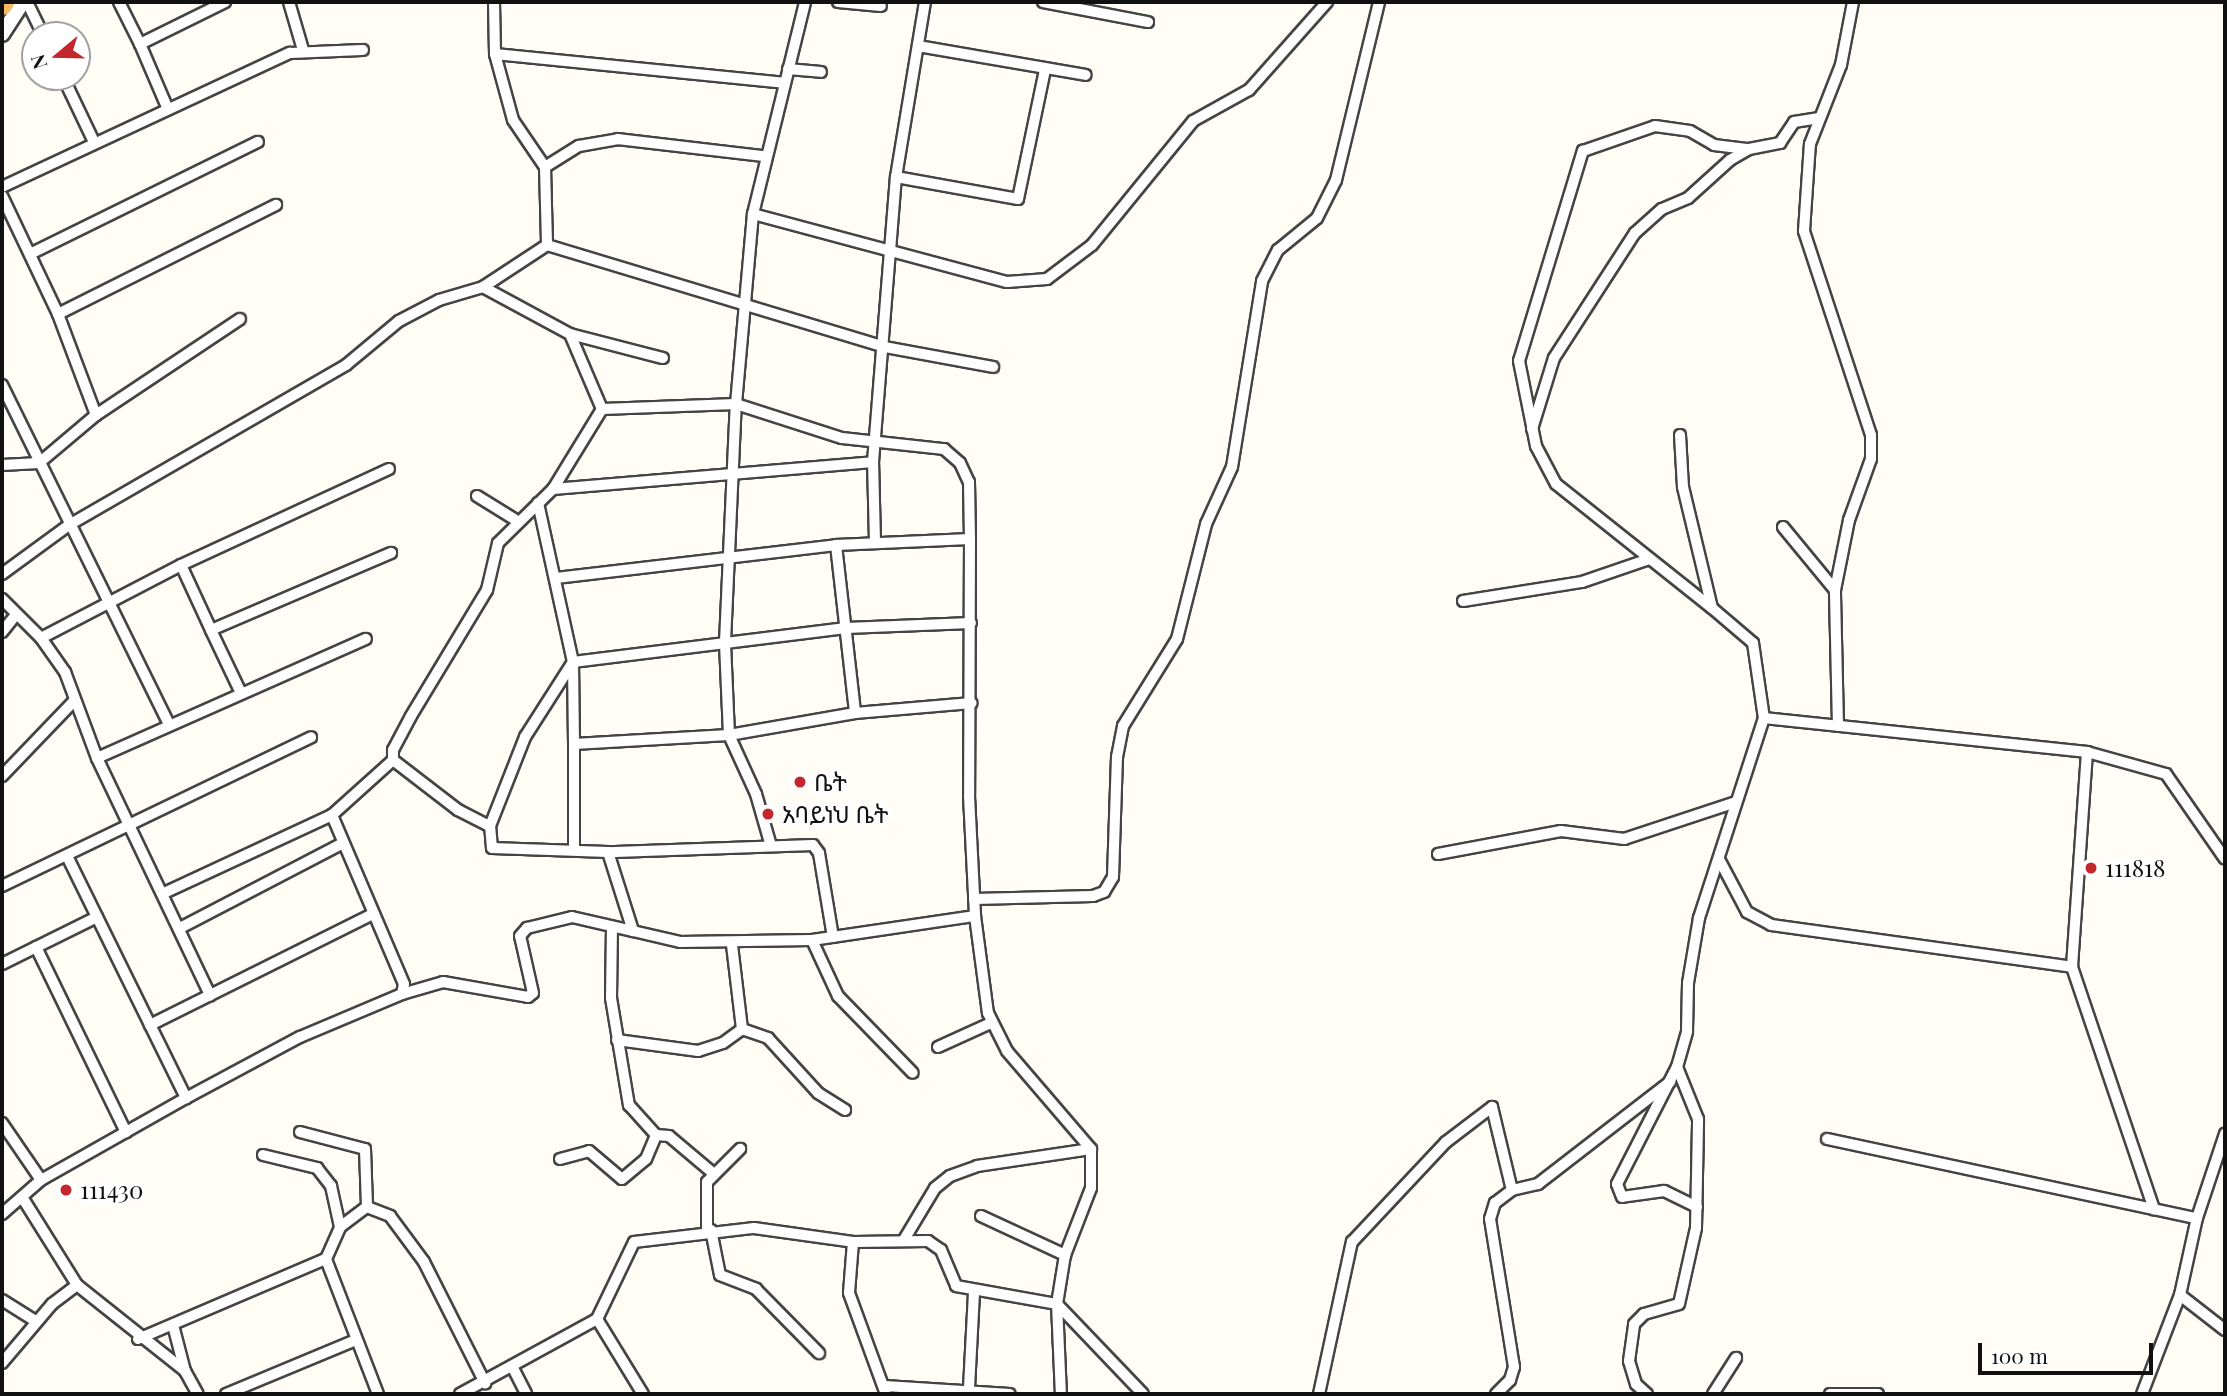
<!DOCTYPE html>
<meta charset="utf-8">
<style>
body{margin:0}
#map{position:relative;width:2227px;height:1396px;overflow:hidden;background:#fffdf5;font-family:"Playfair Display","Noto Sans Ethiopic",serif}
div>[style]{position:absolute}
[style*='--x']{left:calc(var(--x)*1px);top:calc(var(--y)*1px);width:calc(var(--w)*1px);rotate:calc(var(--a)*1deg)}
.roads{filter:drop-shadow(2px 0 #444) drop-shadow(-2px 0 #444) drop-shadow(0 2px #444) drop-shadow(0 -2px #444)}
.minor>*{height:10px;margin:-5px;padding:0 5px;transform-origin:5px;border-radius:5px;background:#fff}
.tertiary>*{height:14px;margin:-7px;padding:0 7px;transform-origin:7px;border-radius:7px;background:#fff}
.trunk>*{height:19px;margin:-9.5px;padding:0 9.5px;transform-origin:9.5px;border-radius:9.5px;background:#f7bc64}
.dots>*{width:19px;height:19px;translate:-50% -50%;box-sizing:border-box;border:4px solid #fff;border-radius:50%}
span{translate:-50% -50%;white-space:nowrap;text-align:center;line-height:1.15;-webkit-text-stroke:7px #fff;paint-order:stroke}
.poi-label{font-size:24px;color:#111}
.left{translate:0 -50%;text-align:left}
.frame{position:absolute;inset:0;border:4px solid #111;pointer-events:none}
.north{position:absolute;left:21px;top:21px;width:70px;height:70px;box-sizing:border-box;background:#fff;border:2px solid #a0a0a0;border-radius:50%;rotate:251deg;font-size:19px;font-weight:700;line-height:28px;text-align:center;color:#111}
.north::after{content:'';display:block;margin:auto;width:24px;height:32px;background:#c4262e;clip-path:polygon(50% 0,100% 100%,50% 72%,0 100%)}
.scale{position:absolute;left:1978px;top:1343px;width:175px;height:32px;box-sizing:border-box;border:4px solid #111;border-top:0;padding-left:9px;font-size:21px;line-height:24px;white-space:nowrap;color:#111;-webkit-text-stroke:5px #fff;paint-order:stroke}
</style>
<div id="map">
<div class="roads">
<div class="minor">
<i style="--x:27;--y:2;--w:37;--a:64"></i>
<i style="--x:119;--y:2;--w:47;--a:63.4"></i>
<i style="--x:289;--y:2;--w:50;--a:73.7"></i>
<i style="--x:494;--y:2;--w:52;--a:88.9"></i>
<i style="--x:495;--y:54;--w:68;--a:74.7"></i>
<i style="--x:513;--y:120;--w:57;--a:55.8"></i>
<i style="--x:545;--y:167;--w:78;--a:88.5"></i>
<i style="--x:838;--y:2;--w:43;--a:5.3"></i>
<i style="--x:1043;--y:2;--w:107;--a:10.8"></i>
<i style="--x:918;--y:46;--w:170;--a:9.8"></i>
<i style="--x:495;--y:54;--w:290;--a:5.7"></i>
<i style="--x:788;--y:69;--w:33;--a:5"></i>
<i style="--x:63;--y:77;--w:72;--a:64.5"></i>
<i style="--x:167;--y:107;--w:69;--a:-113.2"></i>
<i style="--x:140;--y:44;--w:95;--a:-26.3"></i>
<i style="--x:545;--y:167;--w:40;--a:-32"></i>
<i style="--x:579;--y:146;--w:40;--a:-10"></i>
<i style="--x:618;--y:139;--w:146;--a:6.7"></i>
<i style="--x:896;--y:177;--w:124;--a:10.2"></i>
<i style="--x:1018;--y:199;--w:132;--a:-78.2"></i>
<i style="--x:2;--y:187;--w:318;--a:-25"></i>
<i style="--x:290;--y:53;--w:73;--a:-2.4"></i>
<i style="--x:2;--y:196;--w:131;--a:64.6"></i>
<i style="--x:58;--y:314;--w:108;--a:69.4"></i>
<i style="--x:96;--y:415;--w:173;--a:-33.7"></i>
<i style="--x:753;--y:214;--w:263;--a:15"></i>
<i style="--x:1007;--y:282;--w:40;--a:-4.3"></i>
<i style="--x:1047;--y:279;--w:56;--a:-37.1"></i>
<i style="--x:1092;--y:245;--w:160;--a:-50.8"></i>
<i style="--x:1193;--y:121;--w:64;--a:-29"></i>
<i style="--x:1249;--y:90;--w:118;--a:-48.4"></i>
<i style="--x:30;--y:254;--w:254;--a:-26.2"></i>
<i style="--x:483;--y:287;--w:99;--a:28.4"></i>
<i style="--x:570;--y:334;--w:82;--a:66.9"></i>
<i style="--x:602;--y:409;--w:134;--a:-2.1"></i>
<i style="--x:736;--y:404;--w:111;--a:17.8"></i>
<i style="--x:842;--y:438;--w:103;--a:6.2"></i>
<i style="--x:944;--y:449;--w:21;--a:41"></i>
<i style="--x:960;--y:463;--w:21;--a:65"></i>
<i style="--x:969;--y:482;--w:57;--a:89"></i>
<i style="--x:58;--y:314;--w:244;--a:-26.6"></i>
<i style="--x:570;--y:334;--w:96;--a:14.5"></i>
<i style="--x:2;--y:385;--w:379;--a:63.8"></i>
<i style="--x:1532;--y:429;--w:74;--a:-72.8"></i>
<i style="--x:1554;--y:358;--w:149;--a:-57.1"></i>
<i style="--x:1635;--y:233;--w:36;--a:-42"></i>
<i style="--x:1662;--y:209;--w:28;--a:-23"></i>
<i style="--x:1688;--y:198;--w:57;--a:-42.1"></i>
<i style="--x:1730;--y:160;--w:22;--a:-30"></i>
<i style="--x:1749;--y:149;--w:32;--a:-11"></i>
<i style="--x:1780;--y:143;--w:25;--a:-56"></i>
<i style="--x:1794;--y:122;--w:24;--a:-9"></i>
<i style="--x:1680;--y:435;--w:52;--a:86.7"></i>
<i style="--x:1683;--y:487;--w:124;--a:76.5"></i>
<i style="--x:1712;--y:608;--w:54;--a:40.5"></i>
<i style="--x:1753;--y:643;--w:76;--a:81.7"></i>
<i style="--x:2;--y:465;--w:37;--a:-3"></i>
<i style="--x:39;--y:463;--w:75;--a:-40.1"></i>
<i style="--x:553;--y:489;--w:321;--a:-4.8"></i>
<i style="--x:477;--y:496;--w:49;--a:31.8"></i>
<i style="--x:538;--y:503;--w:163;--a:77.6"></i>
<i style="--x:573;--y:662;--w:82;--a:89.3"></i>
<i style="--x:574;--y:744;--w:155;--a:-3.3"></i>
<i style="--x:729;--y:735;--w:128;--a:-9.9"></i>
<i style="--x:855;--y:713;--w:117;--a:-4.9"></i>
<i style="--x:1783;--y:527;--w:82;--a:50.5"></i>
<i style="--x:875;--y:542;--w:80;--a:-91.4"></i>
<i style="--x:873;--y:462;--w:286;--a:-85.4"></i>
<i style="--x:896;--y:177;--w:177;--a:-80.6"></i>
<i style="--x:836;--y:545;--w:169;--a:83.5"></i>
<i style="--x:181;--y:565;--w:72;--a:65.2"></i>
<i style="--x:2;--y:574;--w:83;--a:-36.2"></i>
<i style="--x:69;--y:525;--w:320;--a:-30"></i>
<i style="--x:346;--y:365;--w:69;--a:-39.7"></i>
<i style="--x:399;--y:321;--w:45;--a:-27.7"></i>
<i style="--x:439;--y:300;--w:46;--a:-16.5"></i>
<i style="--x:483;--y:287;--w:77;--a:-33.3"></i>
<i style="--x:547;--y:245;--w:353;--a:16.8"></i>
<i style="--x:885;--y:347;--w:110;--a:10.5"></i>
<i style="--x:556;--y:578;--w:282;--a:-6.7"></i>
<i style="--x:836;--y:545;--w:134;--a:-2.6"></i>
<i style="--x:970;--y:539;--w:257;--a:90.2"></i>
<i style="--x:969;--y:796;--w:120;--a:87.1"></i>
<i style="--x:975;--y:916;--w:98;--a:82.4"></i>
<i style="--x:988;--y:1013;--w:42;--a:63.4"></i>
<i style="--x:1007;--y:1051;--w:129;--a:49.4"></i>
<i style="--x:2;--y:599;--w:55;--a:45"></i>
<i style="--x:41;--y:638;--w:42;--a:54.8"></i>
<i style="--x:65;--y:672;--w:92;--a:69.6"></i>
<i style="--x:97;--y:758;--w:263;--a:64.5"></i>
<i style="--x:1463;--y:601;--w:121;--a:-9.1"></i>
<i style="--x:1582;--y:582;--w:71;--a:-18.9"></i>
<i style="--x:1712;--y:608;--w:199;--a:-141.5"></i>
<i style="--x:1556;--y:484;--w:43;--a:-117.8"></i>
<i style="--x:1536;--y:446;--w:87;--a:-101.3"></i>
<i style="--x:1519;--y:361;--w:220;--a:-73.1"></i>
<i style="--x:1583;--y:151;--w:76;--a:-19.1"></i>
<i style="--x:1655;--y:126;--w:35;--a:8"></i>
<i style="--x:1690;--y:131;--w:28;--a:30"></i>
<i style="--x:1714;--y:145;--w:35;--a:7"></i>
<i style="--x:2;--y:632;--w:22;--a:-51"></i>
<i style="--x:41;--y:638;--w:158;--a:-27.5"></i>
<i style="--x:181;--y:565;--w:229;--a:-24.8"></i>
<i style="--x:241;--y:693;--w:70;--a:-115.5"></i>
<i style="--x:211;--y:630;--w:196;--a:-23.2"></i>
<i style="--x:1838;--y:726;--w:136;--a:-91.3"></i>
<i style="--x:1835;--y:590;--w:71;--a:-78.7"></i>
<i style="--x:1849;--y:520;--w:65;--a:-70.2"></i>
<i style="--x:1871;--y:459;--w:24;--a:-90"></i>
<i style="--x:1871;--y:435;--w:215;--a:-108.2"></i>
<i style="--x:1804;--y:231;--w:87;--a:-86.1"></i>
<i style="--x:1810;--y:144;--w:85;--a:-68.6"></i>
<i style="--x:1841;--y:65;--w:64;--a:-79.2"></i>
<i style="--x:574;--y:744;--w:106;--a:90"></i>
<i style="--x:2087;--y:752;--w:82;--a:15.6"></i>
<i style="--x:2166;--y:774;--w:103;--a:55.2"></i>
<i style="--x:97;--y:758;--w:294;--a:-23.9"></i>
<i style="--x:393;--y:760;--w:82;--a:37.6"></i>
<i style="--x:458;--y:810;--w:36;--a:27"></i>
<i style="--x:2;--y:776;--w:104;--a:-46.2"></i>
<i style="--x:771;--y:846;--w:54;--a:-106.1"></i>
<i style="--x:756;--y:794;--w:65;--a:-114.6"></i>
<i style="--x:729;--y:735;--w:93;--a:-92.5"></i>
<i style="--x:725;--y:642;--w:238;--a:-87.4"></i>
<i style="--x:736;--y:404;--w:191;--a:-84.9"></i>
<i style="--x:753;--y:214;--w:218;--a:-76.2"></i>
<i style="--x:608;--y:852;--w:83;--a:72.4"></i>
<i style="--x:633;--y:931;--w:48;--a:13.2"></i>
<i style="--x:680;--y:942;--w:132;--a:-0.9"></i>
<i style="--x:812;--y:940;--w:165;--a:-8.4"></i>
<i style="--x:1438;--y:854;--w:125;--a:-10.6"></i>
<i style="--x:1561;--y:831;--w:64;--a:7.2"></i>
<i style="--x:1624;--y:839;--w:118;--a:-18.3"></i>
<i style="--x:67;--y:856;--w:270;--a:63.8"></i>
<i style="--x:1720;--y:861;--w:58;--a:62.1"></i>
<i style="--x:1747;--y:912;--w:27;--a:28"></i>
<i style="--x:1771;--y:925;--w:304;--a:7.9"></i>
<i style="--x:2;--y:886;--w:343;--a:-25.7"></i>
<i style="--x:164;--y:893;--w:185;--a:-24.9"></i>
<i style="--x:974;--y:899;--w:119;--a:-1.4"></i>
<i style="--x:1093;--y:896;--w:12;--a:-20"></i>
<i style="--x:1104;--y:892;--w:17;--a:-59"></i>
<i style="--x:1113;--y:877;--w:120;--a:-88.1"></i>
<i style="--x:1117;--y:757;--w:32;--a:-79"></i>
<i style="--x:1123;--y:726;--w:102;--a:-58.2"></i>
<i style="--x:1177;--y:639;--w:119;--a:-75.8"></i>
<i style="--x:1206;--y:524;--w:63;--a:-65.5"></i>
<i style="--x:1232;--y:467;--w:188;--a:-80.8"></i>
<i style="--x:1262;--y:281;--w:35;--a:-63"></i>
<i style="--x:1278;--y:250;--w:50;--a:-39.4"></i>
<i style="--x:1317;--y:218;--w:42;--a:-63.4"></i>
<i style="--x:1336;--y:180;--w:183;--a:-76.4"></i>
<i style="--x:612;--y:927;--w:71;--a:90.8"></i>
<i style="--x:611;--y:998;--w:109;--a:80.5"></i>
<i style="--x:629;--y:1105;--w:40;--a:48"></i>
<i style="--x:656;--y:1135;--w:13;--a:4"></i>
<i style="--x:669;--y:1136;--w:57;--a:40.1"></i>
<i style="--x:180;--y:928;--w:184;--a:-27.5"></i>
<i style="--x:833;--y:937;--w:85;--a:-99.5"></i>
<i style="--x:819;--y:853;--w:10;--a:-127"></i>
<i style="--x:813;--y:845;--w:205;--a:178"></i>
<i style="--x:608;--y:852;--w:116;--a:-178"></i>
<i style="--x:492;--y:848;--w:22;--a:-95"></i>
<i style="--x:490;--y:826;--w:96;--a:-68.5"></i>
<i style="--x:525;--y:737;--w:89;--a:-57.4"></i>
<i style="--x:573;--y:662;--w:275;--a:-7.1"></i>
<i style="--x:846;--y:628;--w:125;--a:-2.3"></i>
<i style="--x:812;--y:940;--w:62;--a:65.1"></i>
<i style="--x:838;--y:996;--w:107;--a:45.8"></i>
<i style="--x:732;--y:945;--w:85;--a:83.2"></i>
<i style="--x:742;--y:1029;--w:28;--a:19"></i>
<i style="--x:768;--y:1038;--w:74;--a:47.7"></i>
<i style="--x:818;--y:1093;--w:32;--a:32"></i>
<i style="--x:36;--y:947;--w:206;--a:64.1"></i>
<i style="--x:2;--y:964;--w:106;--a:-26.3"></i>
<i style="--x:402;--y:994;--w:10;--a:-79"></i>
<i style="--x:404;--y:984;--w:184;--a:-113.1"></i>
<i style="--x:332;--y:815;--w:82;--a:-42"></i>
<i style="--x:393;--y:760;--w:10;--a:-90"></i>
<i style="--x:393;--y:750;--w:38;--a:-62"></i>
<i style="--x:411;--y:716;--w:147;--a:-58.9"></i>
<i style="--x:487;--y:590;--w:48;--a:-76.8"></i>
<i style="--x:498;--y:543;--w:77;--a:-44.5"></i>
<i style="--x:553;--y:489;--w:94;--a:-58.5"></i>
<i style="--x:150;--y:1025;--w:249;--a:-26.5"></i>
<i style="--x:617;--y:1040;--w:82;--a:7.7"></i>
<i style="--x:698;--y:1051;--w:26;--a:-18"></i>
<i style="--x:723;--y:1043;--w:24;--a:-36"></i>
<i style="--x:938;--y:1047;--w:58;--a:-24.4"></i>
<i style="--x:2;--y:1123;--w:69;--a:55.6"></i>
<i style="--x:300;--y:1132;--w:67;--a:14.7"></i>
<i style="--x:365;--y:1149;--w:58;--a:88"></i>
<i style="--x:1827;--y:1139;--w:378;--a:12.1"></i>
<i style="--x:263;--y:1155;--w:56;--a:13.5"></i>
<i style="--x:317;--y:1168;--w:23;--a:52"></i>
<i style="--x:331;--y:1186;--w:42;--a:77.6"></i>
<i style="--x:560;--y:1159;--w:30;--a:-15"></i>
<i style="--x:589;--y:1151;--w:43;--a:40.3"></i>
<i style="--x:622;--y:1179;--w:31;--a:-40"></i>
<i style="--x:646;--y:1159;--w:26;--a:-67"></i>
<i style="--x:22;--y:1197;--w:104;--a:58"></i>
<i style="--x:77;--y:1285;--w:138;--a:38.5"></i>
<i style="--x:1697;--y:1207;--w:37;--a:-154"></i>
<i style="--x:1664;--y:1191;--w:42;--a:171.9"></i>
<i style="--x:1622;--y:1197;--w:14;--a:-111"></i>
<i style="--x:1617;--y:1184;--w:131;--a:-62.9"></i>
<i style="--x:1677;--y:1067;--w:37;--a:-74"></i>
<i style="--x:1687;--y:1031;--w:48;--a:-88.8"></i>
<i style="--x:1688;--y:983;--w:66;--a:-80.4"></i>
<i style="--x:1699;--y:918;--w:210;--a:-72"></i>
<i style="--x:1764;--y:718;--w:325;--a:6"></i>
<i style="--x:2087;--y:752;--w:216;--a:94"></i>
<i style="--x:2072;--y:967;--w:256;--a:71.3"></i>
<i style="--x:2;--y:1214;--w:52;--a:-41.1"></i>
<i style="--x:41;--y:1180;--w:167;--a:-29.5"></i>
<i style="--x:186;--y:1098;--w:129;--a:-28.2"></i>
<i style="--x:300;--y:1037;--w:111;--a:-22.9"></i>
<i style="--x:402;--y:994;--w:43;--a:-16.3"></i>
<i style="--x:443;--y:982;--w:86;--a:10"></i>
<i style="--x:528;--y:997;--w:6;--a:-39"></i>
<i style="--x:533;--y:993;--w:58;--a:-102.8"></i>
<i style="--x:520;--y:936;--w:11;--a:-49"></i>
<i style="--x:527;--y:928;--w:46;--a:-13.7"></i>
<i style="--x:572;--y:917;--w:63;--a:12.9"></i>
<i style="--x:981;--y:1216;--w:93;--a:24.9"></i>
<i style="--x:707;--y:1230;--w:48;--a:-90"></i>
<i style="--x:707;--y:1182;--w:47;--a:-45"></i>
<i style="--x:711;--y:1230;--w:46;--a:78.7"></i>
<i style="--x:720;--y:1275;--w:39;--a:21"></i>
<i style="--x:756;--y:1289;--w:90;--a:45.5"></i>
<i style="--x:905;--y:1238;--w:58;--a:-59"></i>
<i style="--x:935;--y:1188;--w:19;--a:-39"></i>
<i style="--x:950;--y:1176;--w:29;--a:-20"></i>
<i style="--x:977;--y:1166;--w:115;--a:-8.5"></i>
<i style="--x:1091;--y:1149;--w:39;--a:90"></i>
<i style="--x:1091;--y:1188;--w:72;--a:111.2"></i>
<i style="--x:1065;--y:1255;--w:50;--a:99.3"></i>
<i style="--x:1057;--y:1304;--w:124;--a:46.3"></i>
<i style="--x:853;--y:1242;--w:75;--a:-0.8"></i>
<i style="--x:928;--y:1241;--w:16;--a:35"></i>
<i style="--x:941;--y:1250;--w:39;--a:67"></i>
<i style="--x:956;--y:1286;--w:103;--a:10.1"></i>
<i style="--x:1057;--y:1304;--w:90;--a:87.5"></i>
<i style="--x:2180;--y:1295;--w:57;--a:37.9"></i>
<i style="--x:2;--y:1300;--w:41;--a:32.2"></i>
<i style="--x:597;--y:1319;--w:88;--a:58.5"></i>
<i style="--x:173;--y:1325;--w:48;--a:75.4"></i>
<i style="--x:185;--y:1371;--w:26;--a:61"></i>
<i style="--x:138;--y:1339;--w:204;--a:-23.1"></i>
<i style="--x:2;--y:1363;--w:77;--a:-49.7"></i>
<i style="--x:52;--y:1304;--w:31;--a:-37"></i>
<i style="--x:513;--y:1368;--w:29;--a:63"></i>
<i style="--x:885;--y:1386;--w:125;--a:3.7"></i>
<i style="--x:969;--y:1388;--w:97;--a:-87"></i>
<i style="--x:226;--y:1394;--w:141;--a:-22.6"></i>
<i style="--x:378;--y:1394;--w:145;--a:-111.1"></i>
<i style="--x:326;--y:1259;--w:35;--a:-66"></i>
<i style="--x:340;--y:1227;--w:34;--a:-37"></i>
<i style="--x:367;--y:1207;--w:25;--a:21"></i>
<i style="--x:390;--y:1216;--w:57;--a:53.5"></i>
<i style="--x:424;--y:1262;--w:136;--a:63.2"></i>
<i style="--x:460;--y:1394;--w:156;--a:-28.7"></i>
<i style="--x:597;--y:1319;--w:85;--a:-64.3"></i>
<i style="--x:634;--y:1242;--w:121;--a:-6.7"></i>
<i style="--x:754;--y:1228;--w:100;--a:8"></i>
<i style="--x:853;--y:1242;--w:51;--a:94.5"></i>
<i style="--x:849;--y:1293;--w:108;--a:69.9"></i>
<i style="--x:1319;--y:1394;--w:156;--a:-77.8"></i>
<i style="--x:1352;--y:1242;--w:137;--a:-46.8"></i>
<i style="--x:1446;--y:1142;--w:58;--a:-37.3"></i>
<i style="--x:1492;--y:1107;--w:85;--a:76.5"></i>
<i style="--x:1496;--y:1394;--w:20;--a:-45"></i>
<i style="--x:1510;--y:1380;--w:14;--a:-73"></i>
<i style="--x:1514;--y:1367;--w:150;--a:-99.2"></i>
<i style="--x:1490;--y:1219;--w:17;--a:-73"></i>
<i style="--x:1495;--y:1203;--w:21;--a:-37"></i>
<i style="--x:1512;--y:1190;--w:27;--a:-13"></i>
<i style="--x:1538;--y:1184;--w:167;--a:-37.7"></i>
<i style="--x:1647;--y:1394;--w:15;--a:-138"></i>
<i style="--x:1636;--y:1384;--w:24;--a:-107"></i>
<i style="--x:1629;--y:1361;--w:37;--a:-82"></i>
<i style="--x:1634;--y:1324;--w:14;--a:-45"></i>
<i style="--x:1644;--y:1314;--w:36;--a:-16"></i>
<i style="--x:1679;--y:1304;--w:78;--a:-77.4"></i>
<i style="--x:1696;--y:1228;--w:109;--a:-88.9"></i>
<i style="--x:1698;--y:1119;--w:56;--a:-112"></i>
<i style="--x:1713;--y:1394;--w:43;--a:-57.4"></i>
<i style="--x:1830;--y:1394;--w:48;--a:0"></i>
<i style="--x:2142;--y:1394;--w:106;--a:-69"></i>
<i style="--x:2180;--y:1295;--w:79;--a:-77.6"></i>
<i style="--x:2197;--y:1218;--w:89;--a:-71.6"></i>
</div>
<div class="tertiary">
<i style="--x:2;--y:34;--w:38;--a:-57"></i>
</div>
<div class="trunk">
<i style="--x:2;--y:5;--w:4;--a:-56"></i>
</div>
</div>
<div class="dots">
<i style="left:800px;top:782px;background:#c4262e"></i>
<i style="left:768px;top:814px;background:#c4262e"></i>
<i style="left:2091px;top:868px;background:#c4262e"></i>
<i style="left:66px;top:1190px;background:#c4262e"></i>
</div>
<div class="poi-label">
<span class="left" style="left:814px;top:782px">ቤት</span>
<span class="left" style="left:782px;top:814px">አባይነህ ቤት</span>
<span class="left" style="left:2105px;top:868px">111818</span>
<span class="left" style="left:80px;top:1190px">111430</span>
</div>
<div class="frame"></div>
<div class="north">N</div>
<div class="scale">100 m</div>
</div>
